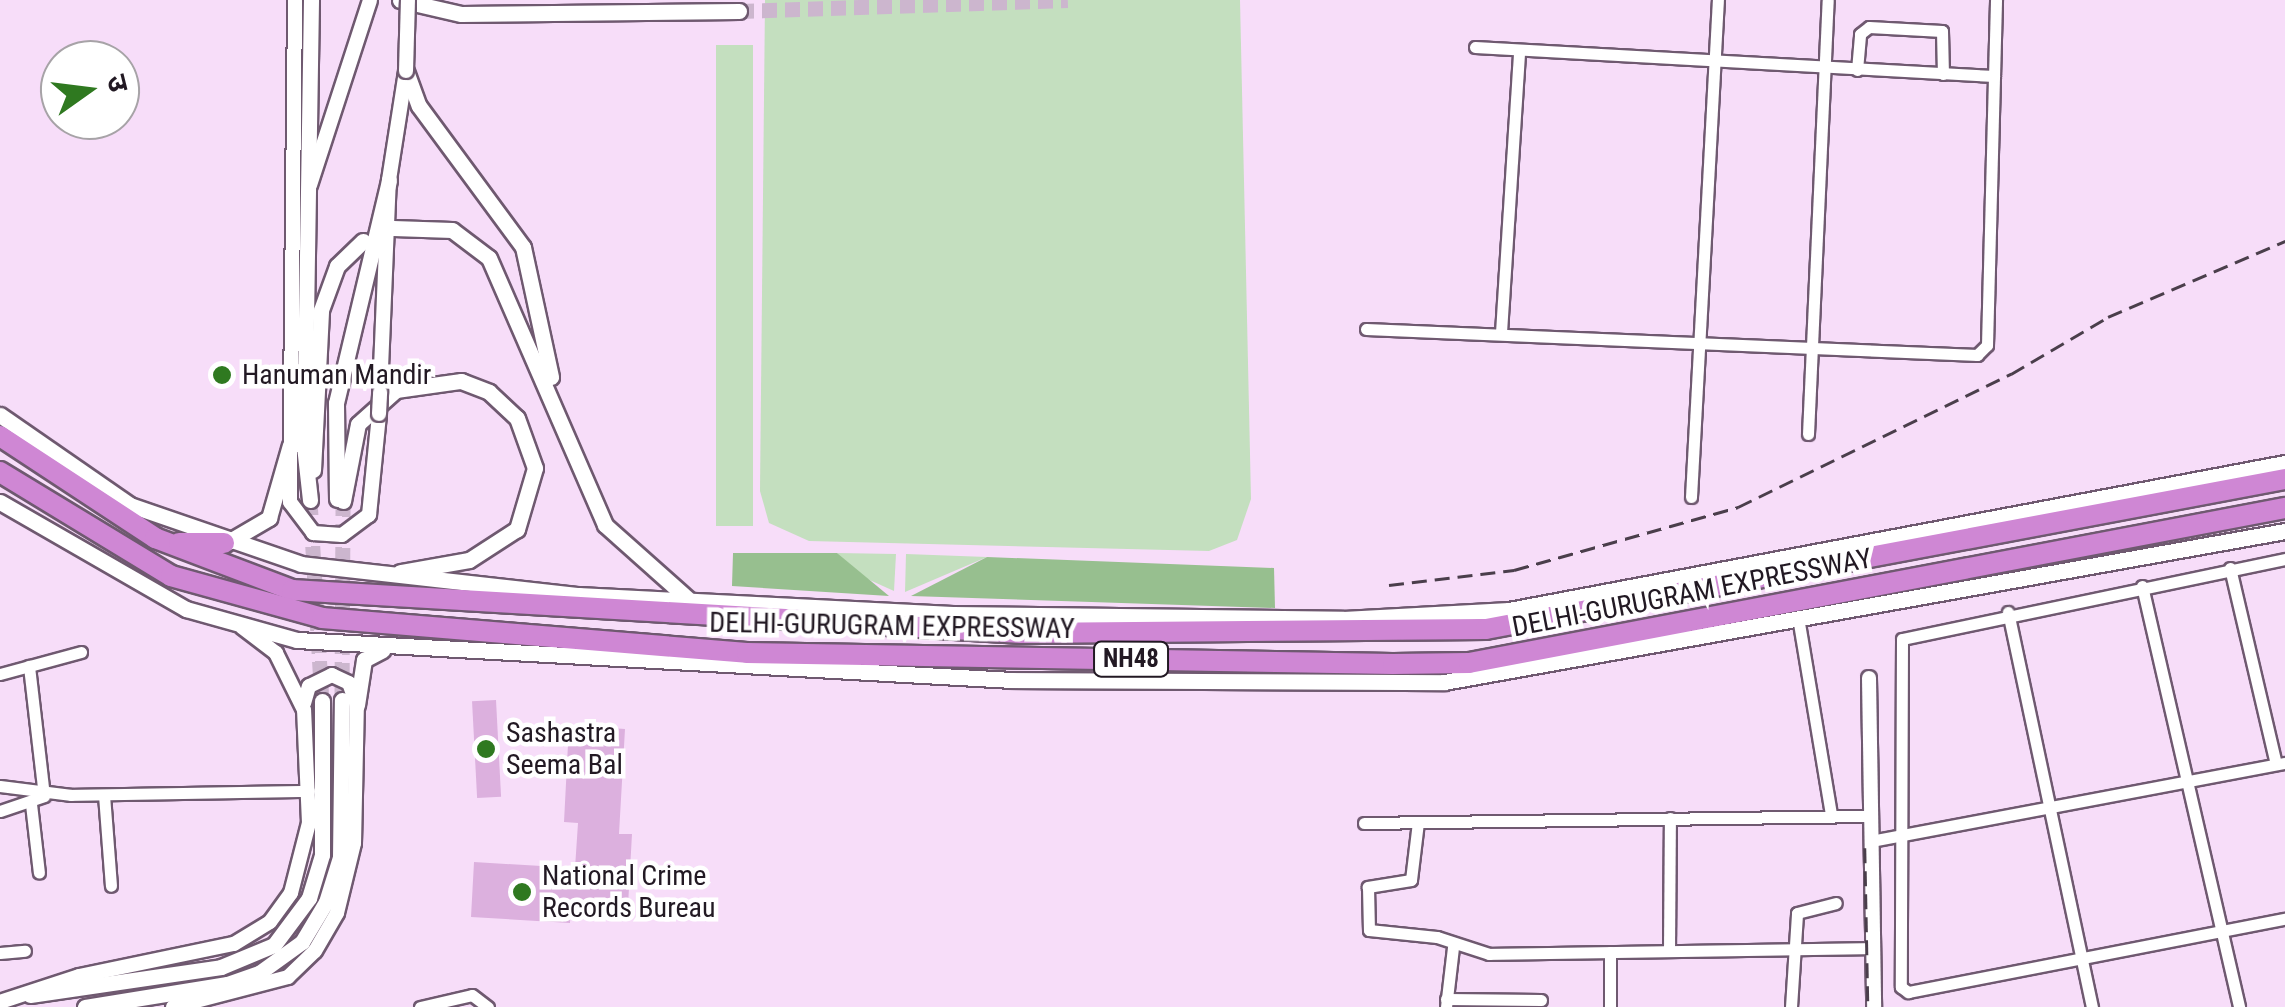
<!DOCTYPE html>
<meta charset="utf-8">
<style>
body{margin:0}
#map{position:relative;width:2285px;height:1007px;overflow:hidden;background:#f7ddf9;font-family:"Roboto Condensed","Noto Sans Devanagari",sans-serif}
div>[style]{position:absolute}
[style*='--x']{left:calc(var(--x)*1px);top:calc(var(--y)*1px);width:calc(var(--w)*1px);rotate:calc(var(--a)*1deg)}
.green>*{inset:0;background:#c4dfbf;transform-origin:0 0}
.forest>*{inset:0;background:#97bf8f}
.building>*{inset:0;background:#dcb0de;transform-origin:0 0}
.secondary-tunnel>*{height:15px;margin-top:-7.5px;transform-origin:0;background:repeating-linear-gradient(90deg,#ccb6ce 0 15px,transparent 0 23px)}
.roads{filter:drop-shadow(2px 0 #6f5970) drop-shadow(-2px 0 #6f5970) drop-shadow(0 2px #6f5970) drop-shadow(0 -2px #6f5970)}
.minor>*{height:11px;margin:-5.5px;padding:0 5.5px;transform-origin:5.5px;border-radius:5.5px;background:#fff}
.tertiary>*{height:14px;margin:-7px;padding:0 7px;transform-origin:7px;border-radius:7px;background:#fff}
.secondary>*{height:15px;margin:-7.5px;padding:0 7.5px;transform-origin:7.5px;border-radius:7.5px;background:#fff}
.motorway>*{height:20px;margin:-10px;padding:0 10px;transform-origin:10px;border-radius:10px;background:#cf87d4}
.rail>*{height:2.5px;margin-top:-1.25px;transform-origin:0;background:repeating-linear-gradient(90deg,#4a3e4b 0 15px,transparent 0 23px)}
.bridges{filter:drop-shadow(2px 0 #6f5970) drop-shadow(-2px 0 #6f5970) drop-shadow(0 2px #6f5970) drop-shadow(0 -2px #6f5970)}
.tertiary-bridge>*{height:14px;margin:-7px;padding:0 7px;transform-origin:7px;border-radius:7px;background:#fff}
.dots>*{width:28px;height:28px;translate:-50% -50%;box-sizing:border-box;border:5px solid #fff;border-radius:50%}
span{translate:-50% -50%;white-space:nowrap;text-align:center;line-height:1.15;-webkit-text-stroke:9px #fff;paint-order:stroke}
.shield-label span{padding:2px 8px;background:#fff;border:2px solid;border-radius:8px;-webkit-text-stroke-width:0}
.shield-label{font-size:25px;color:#221923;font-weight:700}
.poi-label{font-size:28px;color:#221923}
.left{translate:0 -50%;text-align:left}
.street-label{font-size:28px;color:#221923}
.north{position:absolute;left:40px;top:40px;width:100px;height:100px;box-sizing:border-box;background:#fff;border:2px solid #a7a3a7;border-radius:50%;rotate:76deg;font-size:28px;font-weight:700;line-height:40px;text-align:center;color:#221923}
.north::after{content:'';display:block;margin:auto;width:35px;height:45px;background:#2f7920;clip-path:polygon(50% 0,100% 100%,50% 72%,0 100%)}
</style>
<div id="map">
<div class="green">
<i style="clip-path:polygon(765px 0,1240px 0,1251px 499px,1237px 540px,1209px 551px,809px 541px,769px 523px,760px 491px)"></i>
<i style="left:753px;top:45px;width:481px;height:37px;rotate:90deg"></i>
<i style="clip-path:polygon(837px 553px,896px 554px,894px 591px,854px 573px)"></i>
<i style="clip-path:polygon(906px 554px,987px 557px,905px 592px)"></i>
</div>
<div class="forest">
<i style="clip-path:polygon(733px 553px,837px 553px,889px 596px,732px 586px)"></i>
<i style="clip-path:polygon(987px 557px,1274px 568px,1275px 608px,911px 596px)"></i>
</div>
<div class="building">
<i style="left:496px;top:700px;width:97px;height:24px;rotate:87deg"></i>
<i style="clip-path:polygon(569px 725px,625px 729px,619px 834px,632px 834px,628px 906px,571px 903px,570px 923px,471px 917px,474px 862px,575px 868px,578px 823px,564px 822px)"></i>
</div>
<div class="secondary-tunnel">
<i style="--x:739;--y:11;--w:329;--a:-1.9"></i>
<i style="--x:310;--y:500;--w:201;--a:86.6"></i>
<i style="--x:342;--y:700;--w:199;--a:-89.7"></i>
</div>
<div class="roads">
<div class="minor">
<i style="--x:1475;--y:47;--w:520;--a:3.2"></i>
<i style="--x:1857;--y:70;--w:36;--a:-85"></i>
<i style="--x:1860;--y:34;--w:11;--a:-38"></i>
<i style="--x:1869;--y:27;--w:73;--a:3.1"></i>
<i style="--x:1942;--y:31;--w:43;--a:88.7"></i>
<i style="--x:1366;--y:329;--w:612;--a:2.44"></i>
<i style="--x:1977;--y:355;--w:14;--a:-45"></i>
<i style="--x:1987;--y:345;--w:345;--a:-88.5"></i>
<i style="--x:1501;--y:332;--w:281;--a:-86.3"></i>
<i style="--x:1808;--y:434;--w:434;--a:-87.4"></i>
<i style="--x:1691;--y:497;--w:498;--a:-86.9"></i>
<i style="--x:2285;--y:559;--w:391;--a:168.2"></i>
<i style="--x:1902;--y:639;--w:348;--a:90.2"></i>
<i style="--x:1901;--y:987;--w:9;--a:36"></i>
<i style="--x:1908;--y:992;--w:384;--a:-11"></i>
<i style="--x:2230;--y:568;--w:201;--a:76.8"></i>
<i style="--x:2142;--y:586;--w:432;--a:77"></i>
<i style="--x:2008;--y:612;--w:404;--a:78"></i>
<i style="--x:1799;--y:623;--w:194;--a:80.5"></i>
<i style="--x:0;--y:674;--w:84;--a:-15.2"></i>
<i style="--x:0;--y:786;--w:72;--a:7.2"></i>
<i style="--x:71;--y:795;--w:238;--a:-1"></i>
<i style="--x:104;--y:795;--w:91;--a:85.6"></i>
<i style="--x:31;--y:804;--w:69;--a:83.4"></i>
<i style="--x:0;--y:811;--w:46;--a:-18.8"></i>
<i style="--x:44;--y:796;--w:131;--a:-96.6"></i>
<i style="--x:1418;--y:822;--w:58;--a:96.9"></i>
<i style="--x:1411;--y:880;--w:44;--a:170.8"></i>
<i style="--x:1368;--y:887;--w:43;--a:88.7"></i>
<i style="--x:1369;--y:930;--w:68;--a:5.9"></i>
<i style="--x:1437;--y:937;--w:55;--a:18.1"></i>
<i style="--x:1489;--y:954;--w:384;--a:-0.9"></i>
<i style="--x:1364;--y:823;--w:507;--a:-0.79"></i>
<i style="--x:1871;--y:841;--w:421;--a:-10.7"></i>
<i style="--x:1669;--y:951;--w:133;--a:-89.6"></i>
<i style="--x:0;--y:953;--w:25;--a:-5"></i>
<i style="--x:1446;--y:999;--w:95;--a:0.6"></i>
<i style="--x:420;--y:1007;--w:53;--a:-13"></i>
<i style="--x:472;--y:995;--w:20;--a:37"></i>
<i style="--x:1446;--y:1007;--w:60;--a:-83.3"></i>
<i style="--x:1610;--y:1007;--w:55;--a:-90"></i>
<i style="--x:1791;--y:1007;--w:94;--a:-86.3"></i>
<i style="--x:1797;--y:913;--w:40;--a:-14.4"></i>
</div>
<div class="tertiary">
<i style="--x:295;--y:0;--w:502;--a:90.57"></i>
<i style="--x:290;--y:502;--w:39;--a:53"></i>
<i style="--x:313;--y:533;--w:29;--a:4"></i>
<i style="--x:342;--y:535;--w:34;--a:-37"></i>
<i style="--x:369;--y:515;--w:101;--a:-84.3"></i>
<i style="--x:310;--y:185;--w:194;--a:-72"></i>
<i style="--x:380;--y:392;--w:212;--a:-87.6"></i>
<i style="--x:389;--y:180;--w:110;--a:-81.1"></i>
<i style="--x:1869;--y:678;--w:329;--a:89.1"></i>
<i style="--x:0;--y:1002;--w:83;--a:-18.2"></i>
<i style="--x:79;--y:976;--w:158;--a:-11.7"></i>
<i style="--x:234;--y:944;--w:42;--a:-31.4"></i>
<i style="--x:270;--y:922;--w:36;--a:-54"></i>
<i style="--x:291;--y:893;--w:72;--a:-75.6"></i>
<i style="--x:309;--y:823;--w:113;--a:-92.5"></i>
<i style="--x:304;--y:710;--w:64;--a:-116.2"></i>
<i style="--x:276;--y:653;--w:43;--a:-142.6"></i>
<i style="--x:173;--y:1007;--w:119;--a:-14.6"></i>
<i style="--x:288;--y:977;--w:37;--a:-44"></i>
<i style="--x:315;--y:951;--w:44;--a:-59.9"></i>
<i style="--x:337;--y:913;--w:72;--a:-76.3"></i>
<i style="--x:354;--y:843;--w:138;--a:-88.8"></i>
<i style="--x:357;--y:705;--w:23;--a:-110"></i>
<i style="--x:349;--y:683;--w:19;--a:-155"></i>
<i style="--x:332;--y:675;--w:25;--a:154"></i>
<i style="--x:309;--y:686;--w:18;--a:106"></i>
</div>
<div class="secondary">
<i style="--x:400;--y:0;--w:63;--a:12.9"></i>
<i style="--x:461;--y:14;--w:278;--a:-0.6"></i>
<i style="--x:406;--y:71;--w:37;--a:70"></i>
<i style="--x:419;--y:106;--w:175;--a:53.6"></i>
<i style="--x:523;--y:247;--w:133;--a:77.8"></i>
<i style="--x:393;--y:228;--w:59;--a:1.9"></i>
<i style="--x:452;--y:230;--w:46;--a:37.1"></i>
<i style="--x:489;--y:258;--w:291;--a:66.5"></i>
<i style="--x:605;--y:525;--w:110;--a:41.7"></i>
<i style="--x:0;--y:415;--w:158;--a:34.7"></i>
<i style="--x:130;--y:505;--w:181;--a:19"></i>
<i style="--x:301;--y:564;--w:279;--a:6.4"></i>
<i style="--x:578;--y:595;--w:375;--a:2.9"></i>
<i style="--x:953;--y:614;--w:390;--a:0.7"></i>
<i style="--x:1343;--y:619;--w:166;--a:-3.1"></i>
<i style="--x:1509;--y:610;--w:790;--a:-10.73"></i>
<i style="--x:313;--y:470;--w:160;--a:-87.1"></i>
<i style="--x:321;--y:310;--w:47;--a:-70"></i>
<i style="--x:337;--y:266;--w:36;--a:-44"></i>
<i style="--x:337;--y:499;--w:96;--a:-90.6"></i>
<i style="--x:336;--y:403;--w:229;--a:-76.6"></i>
<i style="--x:310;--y:500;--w:54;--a:-96.3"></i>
<i style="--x:304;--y:446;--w:446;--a:-89.1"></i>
<i style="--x:343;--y:501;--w:78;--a:-79"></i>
<i style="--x:358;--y:424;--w:51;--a:-41.8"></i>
<i style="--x:396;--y:390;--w:66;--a:-7.9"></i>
<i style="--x:461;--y:381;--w:30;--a:21"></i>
<i style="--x:489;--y:392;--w:38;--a:43"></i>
<i style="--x:517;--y:418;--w:53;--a:70.2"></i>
<i style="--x:535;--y:468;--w:64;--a:106.4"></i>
<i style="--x:517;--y:529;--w:57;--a:147.1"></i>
<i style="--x:469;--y:560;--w:70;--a:170.1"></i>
<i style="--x:0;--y:502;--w:215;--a:29.9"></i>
<i style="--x:186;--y:609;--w:115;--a:15.6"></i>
<i style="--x:297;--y:640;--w:716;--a:3.2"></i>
<i style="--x:1012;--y:680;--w:432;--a:0.3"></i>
<i style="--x:1444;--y:682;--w:854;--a:-10.18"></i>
<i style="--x:228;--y:542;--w:48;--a:-30.3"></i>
<i style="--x:269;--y:518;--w:76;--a:-74"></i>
<i style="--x:357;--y:705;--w:46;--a:-81.2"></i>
<i style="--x:364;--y:660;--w:21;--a:-28"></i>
<i style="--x:30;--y:995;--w:193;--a:-8.3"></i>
<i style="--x:221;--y:967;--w:57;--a:-22.5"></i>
<i style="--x:274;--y:945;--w:59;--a:-53.3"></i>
<i style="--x:309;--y:898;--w:45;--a:-73.2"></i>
<i style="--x:322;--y:855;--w:154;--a:-90"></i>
<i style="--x:85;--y:1007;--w:144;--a:-9.2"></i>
<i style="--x:227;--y:984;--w:34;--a:-19"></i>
<i style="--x:259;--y:973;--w:53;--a:-35.8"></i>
<i style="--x:302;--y:942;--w:47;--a:-59"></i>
<i style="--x:326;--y:902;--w:47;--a:-72.7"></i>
<i style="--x:340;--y:857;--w:157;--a:-89.3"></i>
</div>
<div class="motorway">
<i style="--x:0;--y:436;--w:186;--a:33.3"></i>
<i style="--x:155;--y:538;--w:147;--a:20.8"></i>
<i style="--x:292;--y:590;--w:731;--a:3.37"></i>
<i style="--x:1022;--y:633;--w:464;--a:-0.5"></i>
<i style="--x:1486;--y:629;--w:813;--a:-10.63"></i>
<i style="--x:0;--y:472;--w:200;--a:31.3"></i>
<i style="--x:171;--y:576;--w:157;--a:15.5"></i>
<i style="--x:322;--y:618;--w:426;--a:4.7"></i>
<i style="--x:747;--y:653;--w:646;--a:0.98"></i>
<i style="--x:1393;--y:664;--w:76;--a:-0.8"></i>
<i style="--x:1469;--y:663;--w:831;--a:-10.76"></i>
<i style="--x:179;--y:543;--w:45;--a:0"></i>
</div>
</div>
<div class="rail">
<i style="--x:1389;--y:585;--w:126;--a:-6.8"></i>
<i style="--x:1514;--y:570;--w:233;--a:-15.7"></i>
<i style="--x:1738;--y:507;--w:304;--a:-26"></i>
<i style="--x:2011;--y:374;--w:113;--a:-30.4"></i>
<i style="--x:2108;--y:317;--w:193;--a:-23.2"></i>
<i style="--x:1865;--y:848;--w:159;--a:88.9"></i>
</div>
<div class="bridges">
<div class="tertiary-bridge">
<i style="--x:406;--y:71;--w:71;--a:-88.4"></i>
<i style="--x:379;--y:414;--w:22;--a:-87"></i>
</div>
</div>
<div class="dots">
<i style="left:222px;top:375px;background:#2f7920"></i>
<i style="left:486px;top:749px;background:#2f7920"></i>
<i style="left:522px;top:892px;background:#2f7920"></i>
</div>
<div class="shield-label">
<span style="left:1131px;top:659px">NH48</span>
</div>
<div class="poi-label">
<span class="left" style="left:242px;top:375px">Hanuman Mandir</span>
<span class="left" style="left:506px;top:749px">Sashastra<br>Seema Bal</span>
<span class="left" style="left:542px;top:892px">National Crime<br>Records Bureau</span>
</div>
<div class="street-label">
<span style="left:1692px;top:593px;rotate:-11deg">DELHI-GURUGRAM EXPRESSWAY</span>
<span style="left:892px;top:626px;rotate:1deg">DELHI-GURUGRAM EXPRESSWAY</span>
</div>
<div class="north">उ</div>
</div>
